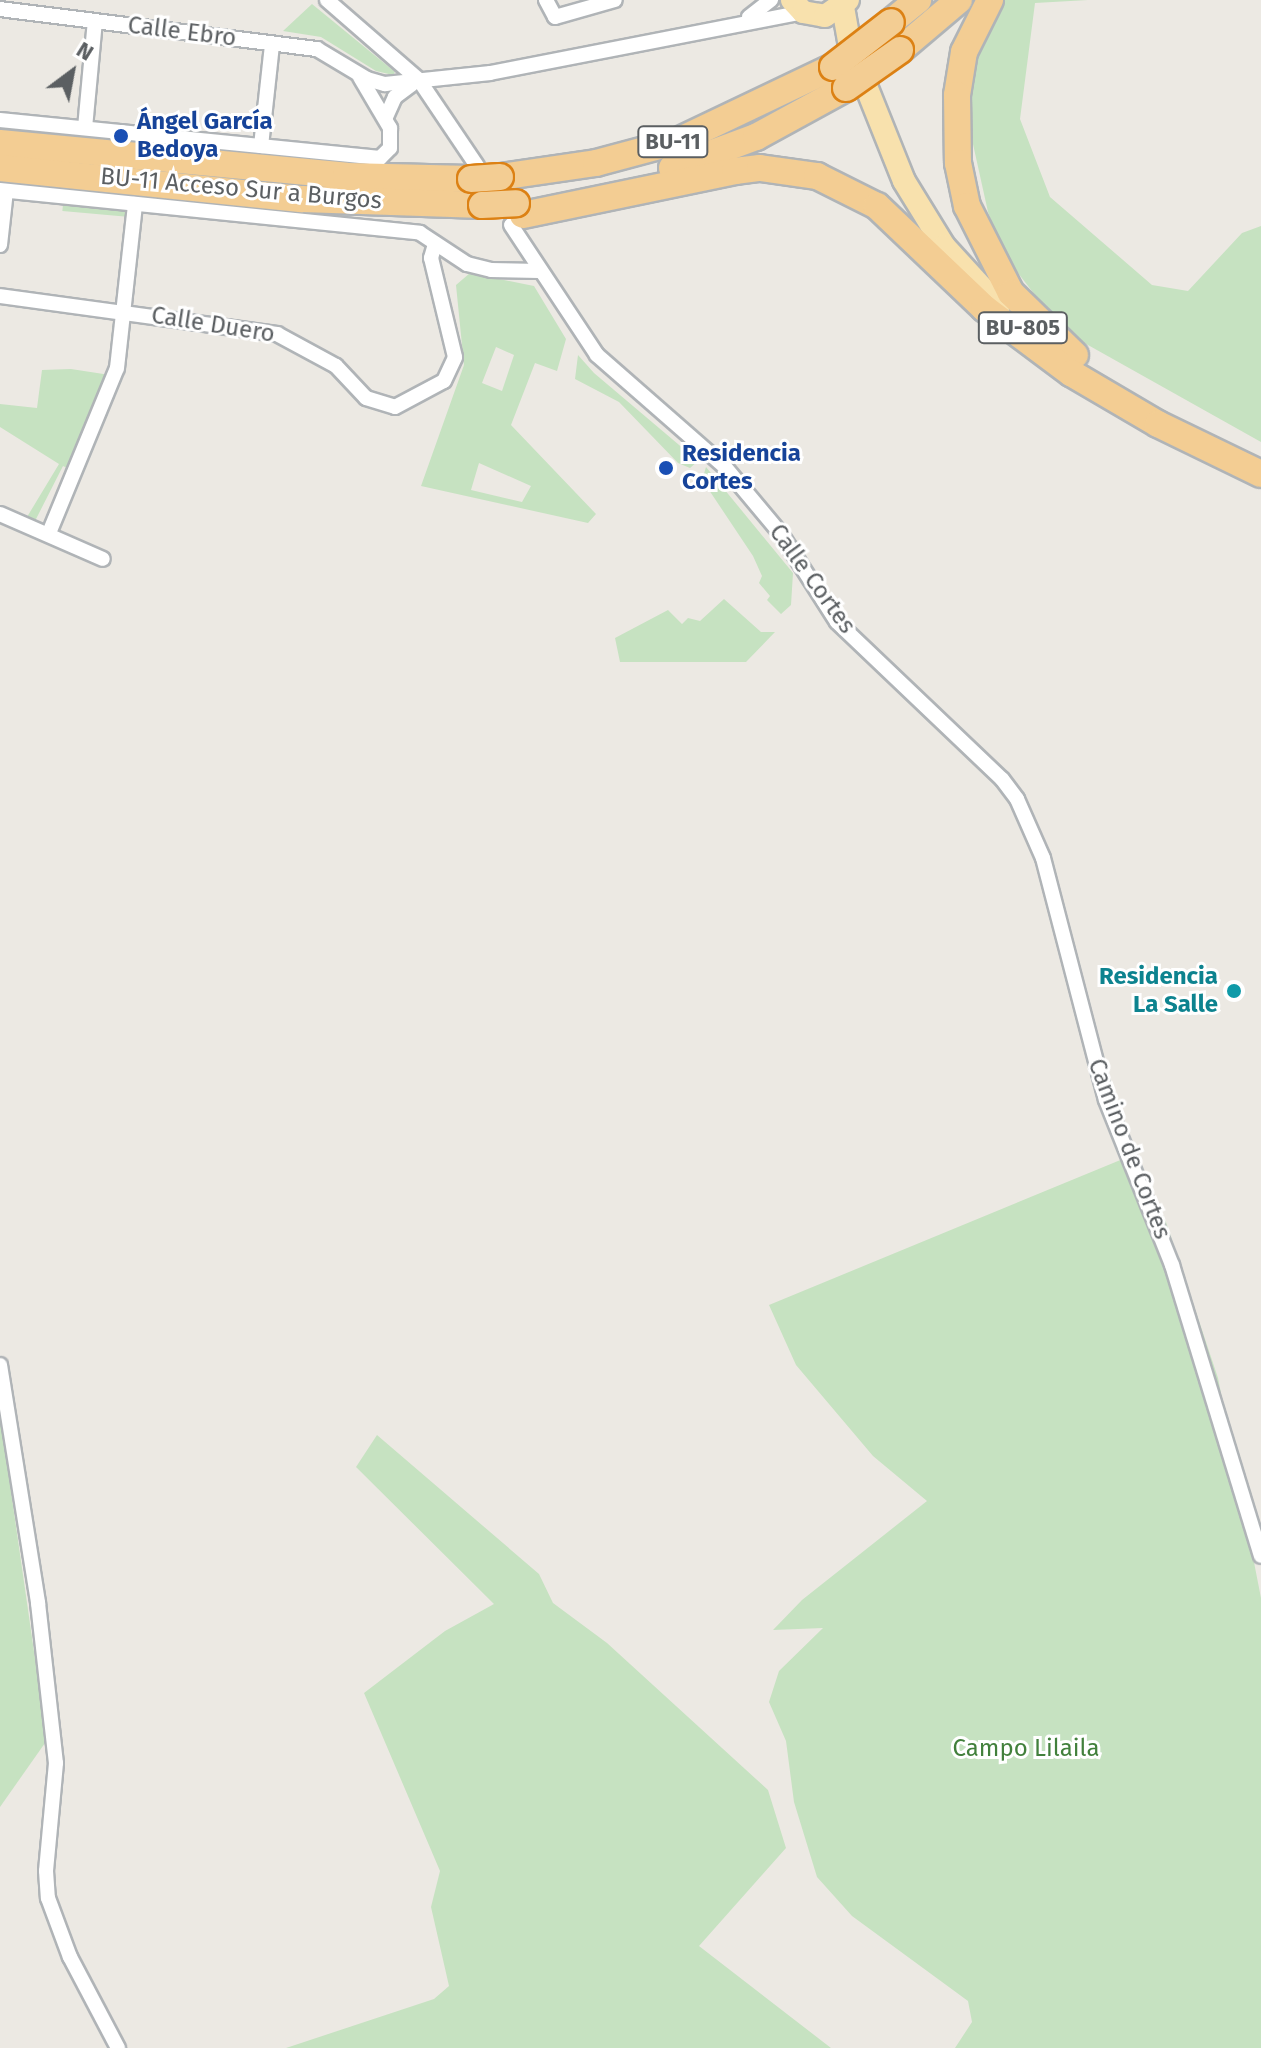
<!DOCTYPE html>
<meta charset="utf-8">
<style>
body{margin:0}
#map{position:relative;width:1261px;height:2048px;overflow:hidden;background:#ece9e3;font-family:"Fira Sans",sans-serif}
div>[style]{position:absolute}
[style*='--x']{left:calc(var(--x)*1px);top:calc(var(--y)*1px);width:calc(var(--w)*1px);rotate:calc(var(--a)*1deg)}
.green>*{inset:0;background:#c6e2c1;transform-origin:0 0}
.roads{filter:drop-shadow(2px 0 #b0b4b7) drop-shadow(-2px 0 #b0b4b7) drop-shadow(0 2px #b0b4b7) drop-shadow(0 -2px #b0b4b7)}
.minor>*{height:14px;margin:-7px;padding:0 7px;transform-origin:7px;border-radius:7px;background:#fff}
.primary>*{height:22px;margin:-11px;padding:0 11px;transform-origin:11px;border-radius:11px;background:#f8e1ad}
.motorway>*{height:26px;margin:-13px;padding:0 13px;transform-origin:13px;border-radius:13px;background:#f3cd93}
.bridges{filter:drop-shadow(2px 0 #dc8114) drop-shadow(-2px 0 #dc8114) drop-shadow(0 2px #dc8114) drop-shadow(0 -2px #dc8114)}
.motorway-bridge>*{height:26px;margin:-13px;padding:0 13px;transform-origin:13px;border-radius:13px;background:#f3cd93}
.dots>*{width:22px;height:22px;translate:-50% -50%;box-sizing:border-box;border:4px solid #fff;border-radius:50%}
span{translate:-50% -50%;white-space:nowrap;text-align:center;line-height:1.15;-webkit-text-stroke:6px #fff;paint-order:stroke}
.shield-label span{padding:2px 6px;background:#fff;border:2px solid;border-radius:6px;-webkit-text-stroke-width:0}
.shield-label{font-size:22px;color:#5b5f62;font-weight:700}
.street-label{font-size:24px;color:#5b5f62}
.transit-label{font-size:24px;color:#164399;font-weight:700}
.left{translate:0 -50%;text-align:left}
.culture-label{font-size:24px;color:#0d838f;font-weight:700}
.right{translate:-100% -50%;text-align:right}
.park-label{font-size:24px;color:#42803c}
.north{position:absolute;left:32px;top:32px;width:80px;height:80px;-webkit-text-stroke:6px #fff;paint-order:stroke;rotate:32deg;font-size:22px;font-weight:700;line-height:32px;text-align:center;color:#5b5f62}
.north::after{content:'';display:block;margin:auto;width:28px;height:36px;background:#5b5f62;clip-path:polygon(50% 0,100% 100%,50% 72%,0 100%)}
</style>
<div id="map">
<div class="green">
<i style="clip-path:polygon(1002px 0,1088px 0,1035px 3px,1020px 119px,1050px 197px,1152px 285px,1188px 291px,1242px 233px,1261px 226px,1261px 442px,1063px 331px,1004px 255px,988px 212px,967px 117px,977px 54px)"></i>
<i style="clip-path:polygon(312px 4px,395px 72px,393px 75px,376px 71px,321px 37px,283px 31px)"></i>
<i style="left:63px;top:204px;width:65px;height:7px;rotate:5deg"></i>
<i style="clip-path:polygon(evenodd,470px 273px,534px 286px,566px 339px,557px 371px,535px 363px,511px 425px,596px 514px,588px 523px,421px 486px,464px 365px,456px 285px,470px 273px,496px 347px,514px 355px,502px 391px,482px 383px,496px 347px,470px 273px,479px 463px,531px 486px,522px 502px,471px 490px,479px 463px)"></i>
<i style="clip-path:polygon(578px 355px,594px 373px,698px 461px,690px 468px,678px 463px,619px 402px,575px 379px)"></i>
<i style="clip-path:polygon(71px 369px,110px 375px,71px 470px,63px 466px,35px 521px,27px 517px,59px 464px,0 427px,0 404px,37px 408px,42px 370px)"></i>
<i style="clip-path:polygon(706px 467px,793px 573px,791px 605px,781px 614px,767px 600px,770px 596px,759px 583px,762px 576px,753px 556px,709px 490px,703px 477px)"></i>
<i style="clip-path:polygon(724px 599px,761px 632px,775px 632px,746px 662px,620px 662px,615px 638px,668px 610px,682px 624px,688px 618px,700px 621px)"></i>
<i style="clip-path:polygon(1135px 1154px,1166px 1222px,1218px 1378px,1261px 1598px,1261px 2048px,955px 2048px,972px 2022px,968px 2001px,852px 1916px,817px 1877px,794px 1802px,786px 1741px,769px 1702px,779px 1671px,823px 1628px,773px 1630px,802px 1600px,927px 1501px,873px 1456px,796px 1365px,769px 1305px)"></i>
<i style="clip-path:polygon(0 1415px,45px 1728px,45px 1743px,0 1807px)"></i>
<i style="clip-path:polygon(377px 1435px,539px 1574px,553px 1603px,607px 1643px,768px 1790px,786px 1848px,699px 1946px,831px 2048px,286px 2048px,434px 1999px,449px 1986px,431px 1907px,440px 1871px,364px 1693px,445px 1631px,494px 1604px,356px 1467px)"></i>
</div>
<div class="roads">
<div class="minor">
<i style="--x:327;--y:0;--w:122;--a:41"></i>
<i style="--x:419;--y:80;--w:104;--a:56"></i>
<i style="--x:546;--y:0;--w:19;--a:62"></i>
<i style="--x:555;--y:17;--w:62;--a:-15.8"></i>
<i style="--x:0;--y:9;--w:320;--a:7.2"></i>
<i style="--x:317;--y:49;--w:58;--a:31"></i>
<i style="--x:367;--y:79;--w:19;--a:16"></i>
<i style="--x:385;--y:84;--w:106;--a:-6"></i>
<i style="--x:490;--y:73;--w:319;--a:-11"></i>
<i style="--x:749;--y:17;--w:28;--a:-38"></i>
<i style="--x:386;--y:117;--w:22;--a:-66"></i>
<i style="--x:395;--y:97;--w:21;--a:-37"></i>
<i style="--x:0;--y:120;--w:382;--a:5.7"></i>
<i style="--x:380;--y:158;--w:14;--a:-45"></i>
<i style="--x:390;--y:148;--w:20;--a:-90"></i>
<i style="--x:390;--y:128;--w:59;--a:-120.5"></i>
<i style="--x:85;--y:128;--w:107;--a:-84.7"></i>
<i style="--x:261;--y:146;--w:103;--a:-83.8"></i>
<i style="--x:0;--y:190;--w:422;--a:5.8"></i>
<i style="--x:420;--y:233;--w:56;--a:33.4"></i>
<i style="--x:467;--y:264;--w:25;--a:14"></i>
<i style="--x:491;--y:270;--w:48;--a:1.2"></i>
<i style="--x:511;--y:225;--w:156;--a:56.5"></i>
<i style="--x:597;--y:355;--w:170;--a:41.2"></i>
<i style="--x:725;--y:467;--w:87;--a:50.1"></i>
<i style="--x:781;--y:534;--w:104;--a:57.5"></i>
<i style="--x:837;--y:622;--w:228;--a:43.6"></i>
<i style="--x:1002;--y:779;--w:25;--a:53"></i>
<i style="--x:1017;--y:799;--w:64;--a:66.2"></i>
<i style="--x:1043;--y:858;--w:250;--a:75.4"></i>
<i style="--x:1106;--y:1100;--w:178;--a:68.2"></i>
<i style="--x:1172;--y:1265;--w:304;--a:73"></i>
<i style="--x:0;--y:245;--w:54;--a:-83.7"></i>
<i style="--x:0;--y:296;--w:280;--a:7.8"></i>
<i style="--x:277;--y:334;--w:67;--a:28.5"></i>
<i style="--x:336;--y:366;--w:44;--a:46.8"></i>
<i style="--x:366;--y:398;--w:30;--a:17"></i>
<i style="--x:395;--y:407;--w:55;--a:-28"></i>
<i style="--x:444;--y:381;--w:26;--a:-65"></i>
<i style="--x:455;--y:357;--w:102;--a:-103.6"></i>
<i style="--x:431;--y:258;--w:15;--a:-74"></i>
<i style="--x:0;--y:514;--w:112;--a:23.6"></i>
<i style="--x:49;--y:533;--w:178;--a:-67.6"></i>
<i style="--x:117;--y:368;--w:165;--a:-83.7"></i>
<i style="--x:0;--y:1365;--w:241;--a:80.9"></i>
<i style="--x:38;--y:1603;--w:161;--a:83.6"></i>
<i style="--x:56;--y:1763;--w:108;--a:95.3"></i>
<i style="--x:46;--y:1871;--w:27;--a:86"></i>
<i style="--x:48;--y:1898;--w:63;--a:69.6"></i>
<i style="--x:70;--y:1957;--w:103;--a:62.2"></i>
</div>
<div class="primary">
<i style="--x:792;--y:0;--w:16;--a:47"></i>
<i style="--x:803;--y:12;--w:22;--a:10"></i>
<i style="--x:825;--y:16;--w:28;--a:-35"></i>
<i style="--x:843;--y:7;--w:40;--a:80"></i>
<i style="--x:850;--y:46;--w:145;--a:68.2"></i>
<i style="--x:904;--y:181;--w:76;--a:58.4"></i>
<i style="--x:944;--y:246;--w:81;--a:47.5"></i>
</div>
<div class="motorway">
<i style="--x:990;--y:0;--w:58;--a:116.6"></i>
<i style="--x:964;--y:52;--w:44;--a:99.2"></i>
<i style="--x:957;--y:95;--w:68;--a:89.2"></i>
<i style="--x:958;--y:163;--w:44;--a:78.2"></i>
<i style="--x:967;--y:206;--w:97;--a:63.2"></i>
<i style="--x:1011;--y:293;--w:89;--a:44.1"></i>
<i style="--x:891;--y:22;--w:35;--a:-39"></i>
<i style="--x:900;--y:50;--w:77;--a:-40.3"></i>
<i style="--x:0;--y:143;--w:348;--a:5.4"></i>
<i style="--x:346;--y:176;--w:125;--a:1.4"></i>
<i style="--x:0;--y:168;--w:304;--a:5.9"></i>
<i style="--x:302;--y:199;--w:180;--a:1.9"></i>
<i style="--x:672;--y:168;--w:90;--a:-20.3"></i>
<i style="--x:756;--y:137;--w:102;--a:-28.6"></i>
<i style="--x:500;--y:177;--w:97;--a:-8.3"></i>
<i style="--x:596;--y:163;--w:85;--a:-15"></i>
<i style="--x:678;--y:141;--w:172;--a:-25.5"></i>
<i style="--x:523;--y:215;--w:217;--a:-11.7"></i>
<i style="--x:735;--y:171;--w:25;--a:-7"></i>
<i style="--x:760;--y:168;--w:58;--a:8"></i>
<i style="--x:817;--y:176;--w:67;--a:26.6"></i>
<i style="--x:877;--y:206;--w:148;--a:43.6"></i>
<i style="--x:984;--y:308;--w:109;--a:36.8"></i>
<i style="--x:1071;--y:373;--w:101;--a:30.4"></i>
<i style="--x:1158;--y:424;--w:114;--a:25.9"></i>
</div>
</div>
<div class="bridges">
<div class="motorway-bridge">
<i style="--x:833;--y:67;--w:73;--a:-37.8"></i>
<i style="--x:846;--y:88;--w:66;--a:-35.1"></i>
<i style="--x:471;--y:179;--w:29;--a:-4"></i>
<i style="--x:482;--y:205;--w:34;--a:-3"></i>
</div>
</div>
<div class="dots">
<i style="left:121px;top:136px;background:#1a4fb4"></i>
<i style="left:666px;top:468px;background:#1a4fb4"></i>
<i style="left:1234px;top:991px;background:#0f9aa8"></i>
</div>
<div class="shield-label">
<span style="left:673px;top:142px">BU-11</span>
<span style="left:1023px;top:328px">BU-805</span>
</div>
<div class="street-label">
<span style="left:182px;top:32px;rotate:7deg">Calle Ebro</span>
<span style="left:241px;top:189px;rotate:5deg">BU-11 Acceso Sur a Burgos</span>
<span style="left:213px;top:325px;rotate:9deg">Calle Duero</span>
<span style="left:812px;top:579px;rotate:54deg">Calle Cortes</span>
<span style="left:1129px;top:1149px;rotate:69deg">Camino de Cortes</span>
</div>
<div class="transit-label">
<span class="left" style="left:137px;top:136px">Ángel García<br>Bedoya</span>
<span class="left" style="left:682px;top:468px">Residencia<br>Cortes</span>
</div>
<div class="culture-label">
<span class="right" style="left:1218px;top:991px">Residencia<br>La Salle</span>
</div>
<div class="park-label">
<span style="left:1026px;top:1749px">Campo Lilaila</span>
</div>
<div class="north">N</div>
</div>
